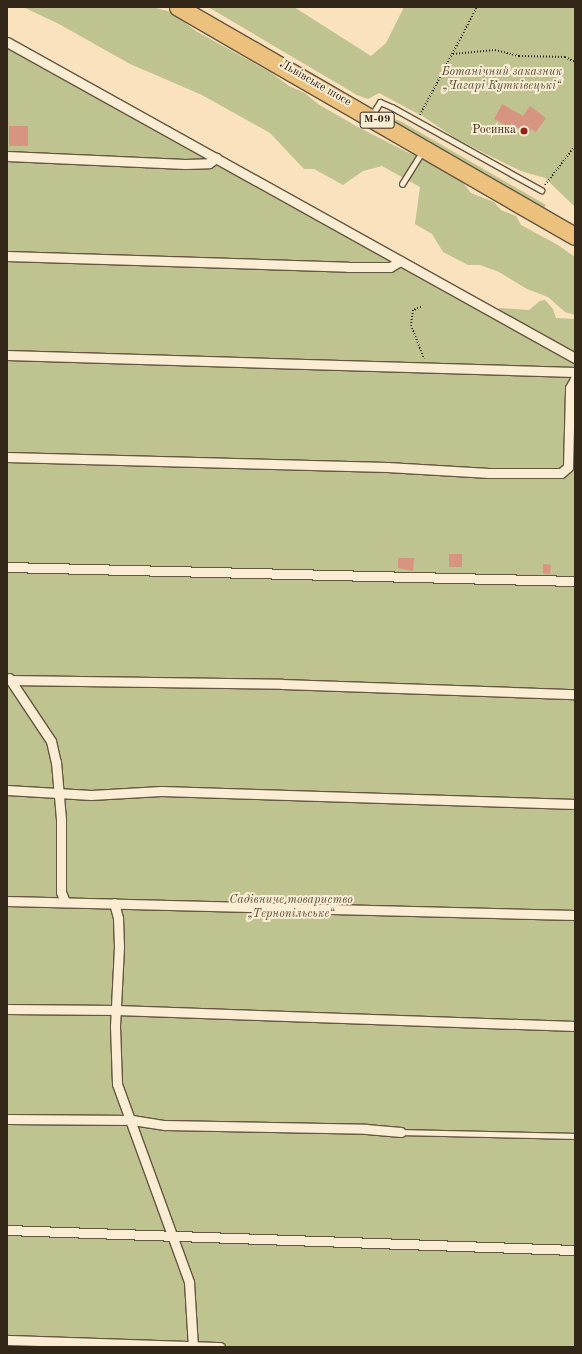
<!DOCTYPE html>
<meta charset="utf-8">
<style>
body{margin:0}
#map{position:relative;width:582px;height:1354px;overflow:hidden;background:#f9e2bd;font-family:"Old Standard TT",serif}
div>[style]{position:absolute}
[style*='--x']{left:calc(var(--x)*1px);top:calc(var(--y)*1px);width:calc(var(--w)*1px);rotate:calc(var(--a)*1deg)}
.green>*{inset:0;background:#bfc390}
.building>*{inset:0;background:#d79581;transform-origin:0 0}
.path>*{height:2px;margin-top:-1px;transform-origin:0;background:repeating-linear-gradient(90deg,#332719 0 1px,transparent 0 3px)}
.roads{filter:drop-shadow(1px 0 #645642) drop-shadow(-1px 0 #645642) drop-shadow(0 1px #645642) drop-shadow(0 -1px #645642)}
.lane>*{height:4.5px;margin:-2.25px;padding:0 2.25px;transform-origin:2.25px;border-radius:2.25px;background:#fbecd4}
.street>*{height:9px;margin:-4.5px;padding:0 4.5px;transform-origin:4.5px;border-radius:4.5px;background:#fbecd4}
.highway>*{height:17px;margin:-8.5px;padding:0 8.5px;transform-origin:8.5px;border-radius:8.5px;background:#ecc17e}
.dots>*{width:11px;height:11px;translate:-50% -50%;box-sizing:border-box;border:2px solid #fbecd4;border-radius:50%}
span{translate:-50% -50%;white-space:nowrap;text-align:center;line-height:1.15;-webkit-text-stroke:4px #fbecd4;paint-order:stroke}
.shield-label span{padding:1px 3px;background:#fbecd4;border:1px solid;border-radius:3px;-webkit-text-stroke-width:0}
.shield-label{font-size:11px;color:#332719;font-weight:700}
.park-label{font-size:12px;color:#564e37;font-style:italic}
.street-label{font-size:12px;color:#332719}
.poi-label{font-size:12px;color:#332719}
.right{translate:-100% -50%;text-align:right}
.frame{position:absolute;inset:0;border:8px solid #332719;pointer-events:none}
</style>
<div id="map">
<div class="green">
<i style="clip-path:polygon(23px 7px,152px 7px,171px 12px,196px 31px,270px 72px,289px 86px,305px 93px,318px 104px,356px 126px,407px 152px,445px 168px,460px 179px,471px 193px,494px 202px,501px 210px,516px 216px,521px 225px,558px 245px,575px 257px,575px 315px,565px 312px,548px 297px,527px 289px,499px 272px,480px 265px,468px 265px,443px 252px,432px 234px,415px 224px,420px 187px,382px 166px,363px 171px,343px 185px,314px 169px,304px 169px,270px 133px,202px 95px,130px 64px,59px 24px)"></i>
<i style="clip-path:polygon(208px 7px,294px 7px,371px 56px,386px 43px,404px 7px,575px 7px,575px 207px,545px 178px,521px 171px,486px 154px,455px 138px,424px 117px,379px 93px,368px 99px,357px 95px)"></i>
<i style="clip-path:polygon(7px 42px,575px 358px,568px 468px,575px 468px,575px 1347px,7px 1347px)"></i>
<i style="clip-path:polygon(382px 114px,402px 122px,546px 205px,542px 211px,380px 116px)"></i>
<i style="clip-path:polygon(545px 300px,553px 309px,556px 318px,575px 319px,575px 355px,540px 332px,500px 312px,499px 308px,529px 310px,540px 301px)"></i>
</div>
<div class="building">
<i style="clip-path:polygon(502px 104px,523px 116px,530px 106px,546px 118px,536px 132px,532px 129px,527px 135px,511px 123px,509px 127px,494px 119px)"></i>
<i style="left:9px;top:126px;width:19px;height:20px"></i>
<i style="left:449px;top:554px;width:13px;height:13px"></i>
<i style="clip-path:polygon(398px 558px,414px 558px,413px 571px,398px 568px)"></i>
<i style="clip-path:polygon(543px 564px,551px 565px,550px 574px,543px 573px)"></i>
</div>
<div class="path">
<i style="--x:453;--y:54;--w:42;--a:-5.4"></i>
<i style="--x:495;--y:50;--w:25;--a:14"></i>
<i style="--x:519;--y:56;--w:46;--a:1.2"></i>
<i style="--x:565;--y:57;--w:11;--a:27"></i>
<i style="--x:420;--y:115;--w:122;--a:-62.2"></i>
<i style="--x:545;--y:185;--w:49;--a:-52.4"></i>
<i style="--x:421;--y:307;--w:9;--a:159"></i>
<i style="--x:413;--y:310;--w:15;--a:98"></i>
<i style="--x:411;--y:325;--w:36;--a:69"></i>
</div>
<div class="roads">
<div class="lane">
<i style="--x:372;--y:115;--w:15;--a:-58"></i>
<i style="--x:380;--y:102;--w:13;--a:23"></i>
<i style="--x:392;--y:107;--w:171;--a:29.1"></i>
<i style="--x:402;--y:184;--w:38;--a:-58"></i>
<i style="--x:401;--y:1132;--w:174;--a:1.3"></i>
</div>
<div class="street">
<i style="--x:7;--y:42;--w:650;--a:29.09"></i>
<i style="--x:7;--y:156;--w:178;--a:2.6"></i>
<i style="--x:185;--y:164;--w:24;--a:-2"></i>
<i style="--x:209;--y:163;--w:9;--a:-36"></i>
<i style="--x:7;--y:256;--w:341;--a:1.8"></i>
<i style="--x:348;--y:267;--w:42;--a:0"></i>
<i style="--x:390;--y:267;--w:12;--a:-31"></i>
<i style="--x:7;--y:355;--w:568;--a:1.71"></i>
<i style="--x:7;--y:457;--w:380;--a:1.5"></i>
<i style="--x:387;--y:467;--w:102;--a:3.4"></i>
<i style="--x:489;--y:473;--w:72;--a:0"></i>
<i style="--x:561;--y:473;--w:9;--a:-41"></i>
<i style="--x:568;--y:467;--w:79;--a:-88.5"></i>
<i style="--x:570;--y:388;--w:10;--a:-61"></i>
<i style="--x:7;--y:567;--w:568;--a:1.41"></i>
<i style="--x:9;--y:678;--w:76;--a:56.3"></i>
<i style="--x:51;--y:741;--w:22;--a:77"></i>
<i style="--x:56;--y:762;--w:57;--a:85"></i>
<i style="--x:61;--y:819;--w:73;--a:90"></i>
<i style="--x:61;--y:892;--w:11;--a:68"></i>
<i style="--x:7;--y:680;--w:275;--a:0.8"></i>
<i style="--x:282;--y:684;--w:293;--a:2"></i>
<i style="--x:7;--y:790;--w:84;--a:3.4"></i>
<i style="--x:91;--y:795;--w:70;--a:-3.3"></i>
<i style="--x:161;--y:791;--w:414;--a:1.8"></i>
<i style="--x:7;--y:901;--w:568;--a:1.41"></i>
<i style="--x:114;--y:903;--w:16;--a:75"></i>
<i style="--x:118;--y:918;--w:29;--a:88"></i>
<i style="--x:119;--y:947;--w:79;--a:92.9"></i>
<i style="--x:115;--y:1026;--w:58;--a:88"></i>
<i style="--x:117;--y:1084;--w:211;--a:70"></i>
<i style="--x:189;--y:1282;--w:65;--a:86.5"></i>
<i style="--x:7;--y:1009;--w:109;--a:0.5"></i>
<i style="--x:116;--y:1010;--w:459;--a:2"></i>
<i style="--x:7;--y:1119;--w:125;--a:0.5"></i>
<i style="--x:132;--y:1120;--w:33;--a:9"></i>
<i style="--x:165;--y:1125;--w:201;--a:1.1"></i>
<i style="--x:366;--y:1129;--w:35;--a:5"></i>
<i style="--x:7;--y:1230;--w:568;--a:2.02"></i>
<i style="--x:7;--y:1340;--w:213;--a:1.9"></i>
</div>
<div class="highway">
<i style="--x:178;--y:7;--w:458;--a:30"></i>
</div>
</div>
<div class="dots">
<i style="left:524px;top:131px;background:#8f2418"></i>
</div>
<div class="shield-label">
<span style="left:377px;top:120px">М-09</span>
</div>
<div class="park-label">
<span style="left:502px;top:80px">Ботанічний заказник<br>„Чагарі Кутківецькі“</span>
<span style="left:291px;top:908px">Садівниче товариство<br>„Тернопільське“</span>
</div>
<div class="street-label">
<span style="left:315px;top:84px;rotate:30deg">Львівське шосе</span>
</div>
<div class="poi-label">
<span class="right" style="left:516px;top:131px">Росинка</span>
</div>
<div class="frame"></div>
</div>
